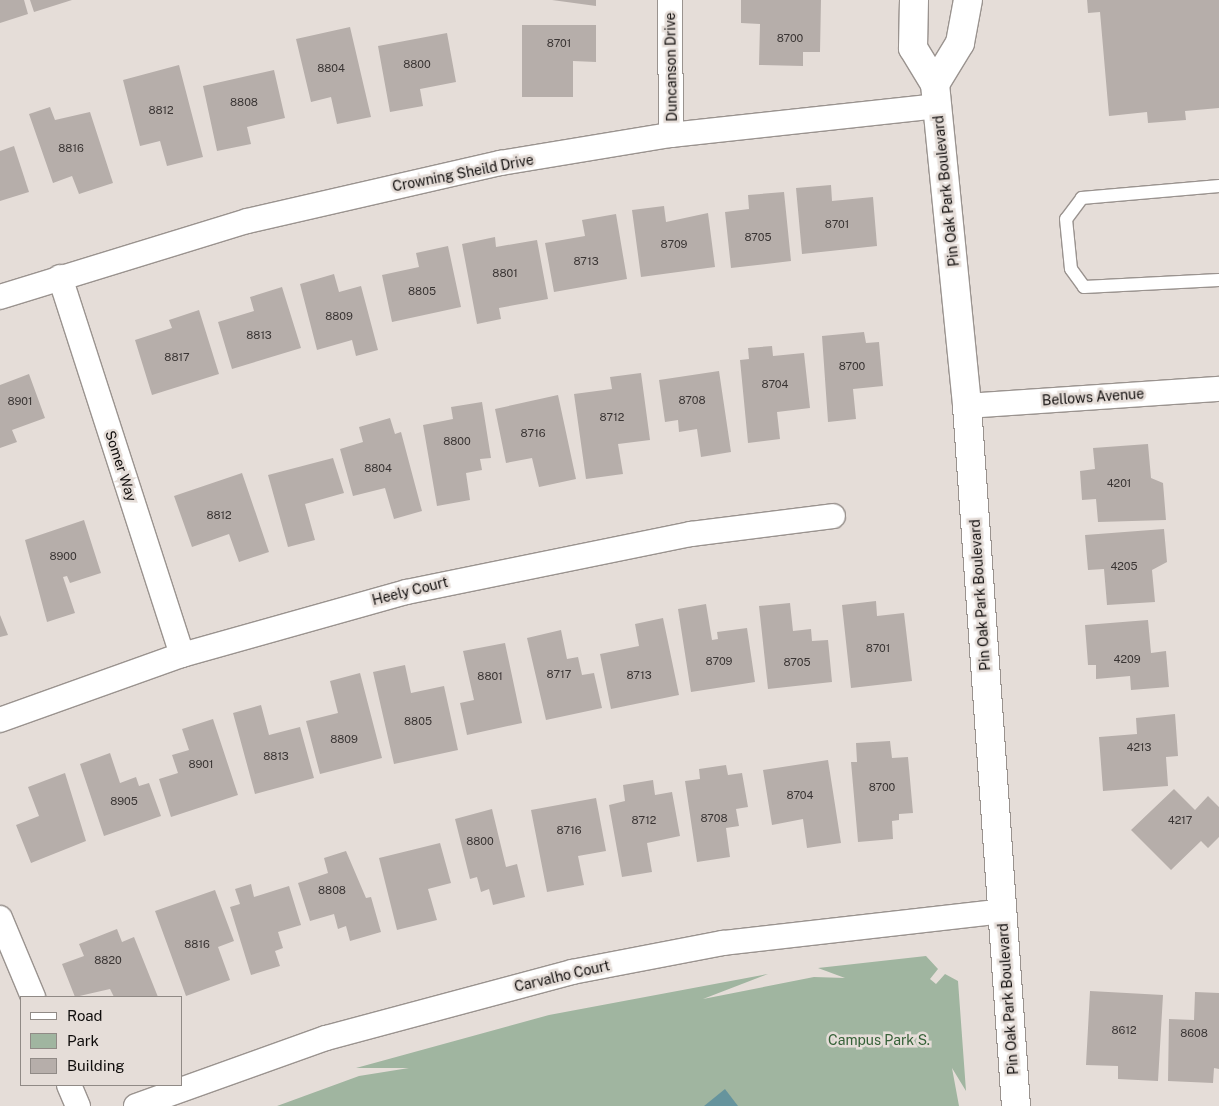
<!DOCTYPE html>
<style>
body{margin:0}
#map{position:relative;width:1219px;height:1106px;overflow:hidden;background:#e5ddd8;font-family:"Public Sans",sans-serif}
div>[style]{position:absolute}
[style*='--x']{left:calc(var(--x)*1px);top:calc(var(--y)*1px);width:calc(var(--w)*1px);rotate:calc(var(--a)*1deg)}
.green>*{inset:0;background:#a0b5a0}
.water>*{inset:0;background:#66949d}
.building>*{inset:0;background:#b6aeaa}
.roads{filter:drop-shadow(1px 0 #9a938f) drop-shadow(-1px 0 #9a938f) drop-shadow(0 1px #9a938f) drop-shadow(0 -1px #9a938f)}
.lane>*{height:12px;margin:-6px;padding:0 6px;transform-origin:6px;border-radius:6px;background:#fff}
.street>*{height:24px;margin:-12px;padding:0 12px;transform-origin:12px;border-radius:12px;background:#fff}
.secondary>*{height:28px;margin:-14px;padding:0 14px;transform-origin:14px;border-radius:14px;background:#fff}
span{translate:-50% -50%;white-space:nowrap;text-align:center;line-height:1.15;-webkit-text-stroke:5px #e5ddd8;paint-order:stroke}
.number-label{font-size:11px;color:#3a3534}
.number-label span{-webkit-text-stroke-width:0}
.street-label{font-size:14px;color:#100d0c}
.park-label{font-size:14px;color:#366138}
.legend{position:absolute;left:20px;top:996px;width:162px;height:90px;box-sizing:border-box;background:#e5ddd8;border:1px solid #908a86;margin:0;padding:6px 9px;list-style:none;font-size:15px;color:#100d0c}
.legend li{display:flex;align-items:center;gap:10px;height:25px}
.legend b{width:25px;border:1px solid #908a86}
</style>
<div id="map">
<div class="green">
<i style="clip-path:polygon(926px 956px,938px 969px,930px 979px,936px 984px,945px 974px,958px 981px,966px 1091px,952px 1068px,959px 1106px,277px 1106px,359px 1076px,409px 1068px,356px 1068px,549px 1015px,768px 974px,703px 999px,814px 977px,845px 978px,818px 968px)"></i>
</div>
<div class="water">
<i style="clip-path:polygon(725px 1089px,738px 1106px,704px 1106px)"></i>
</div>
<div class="building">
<i style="clip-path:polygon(0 0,24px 0,28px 14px,0 23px)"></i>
<i style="clip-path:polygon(30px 0,72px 0,34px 12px)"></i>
<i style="clip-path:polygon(552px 0,596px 0,596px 6px)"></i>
<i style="clip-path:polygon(741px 0,821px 0,820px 52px,803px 52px,803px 66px,759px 65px,760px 24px,741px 23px)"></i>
<i style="clip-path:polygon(1087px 0,1219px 0,1219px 108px,1185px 111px,1186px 120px,1148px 123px,1147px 112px,1109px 116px,1100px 12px,1088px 13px)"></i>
<i style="clip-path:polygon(522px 25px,596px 25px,596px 62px,573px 61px,573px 97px,522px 97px)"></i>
<i style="clip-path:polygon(350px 27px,371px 117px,337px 124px,331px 97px,311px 102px,296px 39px)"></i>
<i style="clip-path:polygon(447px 33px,456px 82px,420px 89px,423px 106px,390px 112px,378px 46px)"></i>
<i style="clip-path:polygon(179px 65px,203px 157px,167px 166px,160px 141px,140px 146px,123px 80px)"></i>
<i style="clip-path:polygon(274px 70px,285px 118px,247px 127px,251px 144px,217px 151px,203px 86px)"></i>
<i style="clip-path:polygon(50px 107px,55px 120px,90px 112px,113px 183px,79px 194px,72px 176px,53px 183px,29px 114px)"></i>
<i style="clip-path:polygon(14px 146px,29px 192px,0 201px,0 151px)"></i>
<i style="clip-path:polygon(831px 185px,832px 201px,873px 197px,877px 246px,802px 254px,796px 188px)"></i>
<i style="clip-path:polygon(784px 192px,791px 261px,731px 268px,725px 212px,749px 209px,748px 195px)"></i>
<i style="clip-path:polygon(664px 206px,666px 222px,708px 213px,715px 267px,641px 277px,632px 210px)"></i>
<i style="clip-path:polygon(616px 214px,627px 279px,554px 292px,545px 243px,585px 236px,582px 220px)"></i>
<i style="clip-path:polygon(495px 237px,496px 247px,537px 240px,548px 299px,499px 308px,501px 319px,477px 324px,462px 244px)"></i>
<i style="clip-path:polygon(448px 246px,461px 307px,392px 322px,382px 275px,419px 267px,416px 253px)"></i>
<i style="clip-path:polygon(334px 274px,339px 292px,361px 286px,378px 350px,356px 356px,352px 340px,317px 350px,300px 284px)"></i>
<i style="clip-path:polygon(282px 287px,301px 348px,232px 369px,218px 322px,254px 311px,250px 297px)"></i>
<i style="clip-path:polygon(199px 310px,219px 374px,152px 395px,135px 340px,172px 328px,169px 320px)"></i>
<i style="clip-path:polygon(864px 332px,866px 343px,879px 342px,883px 386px,853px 389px,856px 419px,828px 422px,822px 336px)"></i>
<i style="clip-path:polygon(772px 346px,773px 356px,804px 353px,810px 408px,777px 412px,780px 439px,748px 443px,740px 360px,749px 359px,748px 348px)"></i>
<i style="clip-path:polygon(719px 371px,731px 452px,701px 457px,697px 429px,679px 432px,678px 420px,665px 422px,659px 380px)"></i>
<i style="clip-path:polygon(641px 373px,650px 440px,618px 444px,623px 474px,586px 479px,574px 394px,612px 389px,610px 377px)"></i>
<i style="clip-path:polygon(29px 374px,45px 418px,12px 430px,17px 442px,0 448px,0 385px)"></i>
<i style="clip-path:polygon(558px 395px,576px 479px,539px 487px,532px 458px,506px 463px,495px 409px)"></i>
<i style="clip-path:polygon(482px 402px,491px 458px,480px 459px,482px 470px,466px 473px,470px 500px,437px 506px,423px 425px,453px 419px,451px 407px)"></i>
<i style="clip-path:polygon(390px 418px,395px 434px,401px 432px,422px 511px,394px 519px,385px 488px,353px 496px,340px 449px,363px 442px,359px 427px)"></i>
<i style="clip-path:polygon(1148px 444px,1151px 478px,1163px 483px,1166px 520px,1098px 522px,1096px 499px,1082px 500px,1080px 471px,1095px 469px,1093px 448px)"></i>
<i style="clip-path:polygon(333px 458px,344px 493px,305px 504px,315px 540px,288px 547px,268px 475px)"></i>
<i style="clip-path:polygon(242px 473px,269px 552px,239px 562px,229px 534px,192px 547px,174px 496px)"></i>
<i style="clip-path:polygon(84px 520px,101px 573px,70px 583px,67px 576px,63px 577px,75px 613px,47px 622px,25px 540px)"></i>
<i style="clip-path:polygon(1164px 529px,1167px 562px,1152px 570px,1155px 602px,1107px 605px,1104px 569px,1088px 570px,1085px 535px)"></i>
<i style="clip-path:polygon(876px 601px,877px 616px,904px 613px,912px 681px,851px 688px,842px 605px)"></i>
<i style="clip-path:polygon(790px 603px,793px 631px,811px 629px,812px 641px,828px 640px,832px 682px,768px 689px,759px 606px)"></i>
<i style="clip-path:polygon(706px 604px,712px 640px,718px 639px,717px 632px,747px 628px,755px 682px,691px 692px,678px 609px)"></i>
<i style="clip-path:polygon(0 615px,8px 635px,0 637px)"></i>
<i style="clip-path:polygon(663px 618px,679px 695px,611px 709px,600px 654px,639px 646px,635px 624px)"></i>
<i style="clip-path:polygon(1148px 620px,1151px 653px,1166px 651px,1169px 687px,1131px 690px,1130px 676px,1096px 679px,1096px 665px,1088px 665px,1085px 625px)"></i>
<i style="clip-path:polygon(561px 630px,567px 659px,578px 657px,582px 675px,594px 673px,602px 708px,546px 720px,527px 638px)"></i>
<i style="clip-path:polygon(505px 643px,522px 723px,467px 735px,460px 703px,474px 700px,463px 651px)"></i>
<i style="clip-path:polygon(405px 665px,411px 693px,444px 686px,458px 750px,394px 764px,373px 672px)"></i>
<i style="clip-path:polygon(360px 673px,382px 758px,320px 774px,306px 721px,338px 713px,330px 681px)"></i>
<i style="clip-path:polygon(261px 705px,269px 735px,300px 727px,314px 778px,255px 794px,233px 713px)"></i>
<i style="clip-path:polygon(1175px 714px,1178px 756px,1166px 757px,1168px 786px,1103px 791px,1099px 737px,1137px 734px,1136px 718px)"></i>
<i style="clip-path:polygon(213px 719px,238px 795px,171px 817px,159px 779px,178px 773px,172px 755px,189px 750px,182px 729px)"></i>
<i style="clip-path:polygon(890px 741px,892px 758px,908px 757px,913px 813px,899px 814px,899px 820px,892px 821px,893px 839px,858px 842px,851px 762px,857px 762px,856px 743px)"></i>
<i style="clip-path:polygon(110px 753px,120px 783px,136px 777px,139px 786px,149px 783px,161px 816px,104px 836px,80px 764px)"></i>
<i style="clip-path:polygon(828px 760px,841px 843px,807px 848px,803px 819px,772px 825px,763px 770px)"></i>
<i style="clip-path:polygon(726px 765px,728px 775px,742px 773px,748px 807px,736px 809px,739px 826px,726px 828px,730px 857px,697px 862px,685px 781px,700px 779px,699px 769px)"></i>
<i style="clip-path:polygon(65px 773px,86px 841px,31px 863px,16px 825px,39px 816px,28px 787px)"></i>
<i style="clip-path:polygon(653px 780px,655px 795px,672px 792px,680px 836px,647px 843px,652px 872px,622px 877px,609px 805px,625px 801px,623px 785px)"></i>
<i style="clip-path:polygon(1174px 789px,1195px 810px,1208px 796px,1219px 807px,1219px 837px,1208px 848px,1201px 841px,1171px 870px,1131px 830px)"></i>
<i style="clip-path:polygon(596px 798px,606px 851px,578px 856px,584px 885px,547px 892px,531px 810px)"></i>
<i style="clip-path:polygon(492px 809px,506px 867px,517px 864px,525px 897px,493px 905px,489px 889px,481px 892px,477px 877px,470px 879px,455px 819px)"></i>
<i style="clip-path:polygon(440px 843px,451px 883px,428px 889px,437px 920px,397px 930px,379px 858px)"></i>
<i style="clip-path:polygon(346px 851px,366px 898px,371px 897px,381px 932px,350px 941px,346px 926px,338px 929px,334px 914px,310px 921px,298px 883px,328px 873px,324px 858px)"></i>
<i style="clip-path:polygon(251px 884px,254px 897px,289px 886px,301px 925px,278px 932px,283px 948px,275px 951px,280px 966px,251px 975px,230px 907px,240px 904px,235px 889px)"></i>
<i style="clip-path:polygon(215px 890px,234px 941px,218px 947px,230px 980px,186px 996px,155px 911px)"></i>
<i style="clip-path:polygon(117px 929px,122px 942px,134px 937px,158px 997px,114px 997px,110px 989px,75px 997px,62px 964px,84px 956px,79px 944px)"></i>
<i style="clip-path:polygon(1090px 991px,1163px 995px,1158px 1081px,1118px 1079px,1118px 1066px,1086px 1065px)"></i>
<i style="clip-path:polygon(1195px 992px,1219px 993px,1219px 1069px,1214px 1068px,1213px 1083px,1168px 1081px,1169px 1019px,1194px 1020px)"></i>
</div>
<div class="roads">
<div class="lane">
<i style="--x:1219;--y:186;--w:138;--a:175"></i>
<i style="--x:1082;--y:198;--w:26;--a:127"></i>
<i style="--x:1066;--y:219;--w:50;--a:84.3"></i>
<i style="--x:1071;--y:269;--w:22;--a:54"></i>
<i style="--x:1084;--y:287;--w:135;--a:-3"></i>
</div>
<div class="street">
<i style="--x:670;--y:0;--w:135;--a:89.6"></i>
<i style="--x:60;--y:277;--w:397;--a:72.1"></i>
<i style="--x:0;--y:297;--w:258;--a:-17.1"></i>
<i style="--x:247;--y:221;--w:261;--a:-12.9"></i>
<i style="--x:501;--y:163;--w:172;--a:-9.4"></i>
<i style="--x:671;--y:135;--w:268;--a:-6.2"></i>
<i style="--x:967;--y:406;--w:253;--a:-3.9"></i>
<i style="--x:0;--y:720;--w:193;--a:-19.7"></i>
<i style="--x:182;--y:655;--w:233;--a:-15.7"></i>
<i style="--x:406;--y:592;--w:291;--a:-11.5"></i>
<i style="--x:691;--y:534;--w:143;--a:-7.2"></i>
<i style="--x:0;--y:918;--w:86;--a:67.3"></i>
<i style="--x:69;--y:1085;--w:23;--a:67"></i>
<i style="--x:136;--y:1106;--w:202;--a:-19.7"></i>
<i style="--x:326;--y:1038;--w:255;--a:-15"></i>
<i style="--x:572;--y:972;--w:154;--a:-10.9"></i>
<i style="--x:723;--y:943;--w:281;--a:-6.5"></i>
</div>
<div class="secondary">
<i style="--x:914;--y:0;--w:48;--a:91.2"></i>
<i style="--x:913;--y:48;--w:42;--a:58.6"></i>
<i style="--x:935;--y:84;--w:324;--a:84.3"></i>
<i style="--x:967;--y:406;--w:702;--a:86"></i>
<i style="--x:935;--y:84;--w:48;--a:-58.6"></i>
<i style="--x:960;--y:43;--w:44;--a:-79.5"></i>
</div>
</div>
<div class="number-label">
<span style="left:790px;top:38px">8700</span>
<span style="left:559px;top:43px">8701</span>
<span style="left:417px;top:64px">8800</span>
<span style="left:331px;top:68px">8804</span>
<span style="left:244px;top:102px">8808</span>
<span style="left:161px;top:110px">8812</span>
<span style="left:71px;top:148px">8816</span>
<span style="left:837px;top:224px">8701</span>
<span style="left:758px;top:237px">8705</span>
<span style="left:674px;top:244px">8709</span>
<span style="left:586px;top:261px">8713</span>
<span style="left:505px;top:273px">8801</span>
<span style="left:422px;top:291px">8805</span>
<span style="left:339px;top:316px">8809</span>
<span style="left:259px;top:335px">8813</span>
<span style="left:177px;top:357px">8817</span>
<span style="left:852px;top:366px">8700</span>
<span style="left:775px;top:384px">8704</span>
<span style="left:692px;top:400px">8708</span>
<span style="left:20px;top:401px">8901</span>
<span style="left:612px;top:417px">8712</span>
<span style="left:533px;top:433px">8716</span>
<span style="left:457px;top:441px">8800</span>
<span style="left:378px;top:468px">8804</span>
<span style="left:1119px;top:483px">4201</span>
<span style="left:219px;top:515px">8812</span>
<span style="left:63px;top:556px">8900</span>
<span style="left:1124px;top:566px">4205</span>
<span style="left:878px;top:648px">8701</span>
<span style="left:1127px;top:659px">4209</span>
<span style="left:719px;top:661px">8709</span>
<span style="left:797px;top:662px">8705</span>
<span style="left:559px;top:674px">8717</span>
<span style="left:639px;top:675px">8713</span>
<span style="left:490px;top:676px">8801</span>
<span style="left:418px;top:721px">8805</span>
<span style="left:344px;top:739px">8809</span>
<span style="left:1139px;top:747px">4213</span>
<span style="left:276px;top:756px">8813</span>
<span style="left:201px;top:764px">8901</span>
<span style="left:882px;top:787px">8700</span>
<span style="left:800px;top:795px">8704</span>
<span style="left:124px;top:801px">8905</span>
<span style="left:714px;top:818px">8708</span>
<span style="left:644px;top:820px">8712</span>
<span style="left:1180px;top:820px">4217</span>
<span style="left:569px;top:830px">8716</span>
<span style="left:480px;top:841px">8800</span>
<span style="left:332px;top:890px">8808</span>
<span style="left:197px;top:944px">8816</span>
<span style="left:108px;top:960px">8820</span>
<span style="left:1124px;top:1030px">8612</span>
<span style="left:1194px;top:1033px">8608</span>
</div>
<div class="street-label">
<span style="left:671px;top:67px;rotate:-91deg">Duncanson Drive</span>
<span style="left:463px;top:173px;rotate:-11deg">Crowning Sheild Drive</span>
<span style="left:946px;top:191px;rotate:-96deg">Pin Oak Park Boulevard</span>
<span style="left:1093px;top:397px;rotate:-4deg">Bellows Avenue</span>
<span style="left:121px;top:466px;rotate:72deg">Somer Way</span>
<span style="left:410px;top:591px;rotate:-14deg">Heely Court</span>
<span style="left:980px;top:595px;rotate:-94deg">Pin Oak Park Boulevard</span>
<span style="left:562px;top:976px;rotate:-13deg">Carvalho Court</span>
<span style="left:1008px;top:999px;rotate:-94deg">Pin Oak Park Boulevard</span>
</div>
<div class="park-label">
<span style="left:879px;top:1040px">Campus Park S.</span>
</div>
<ul class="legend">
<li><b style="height:6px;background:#fff"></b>Road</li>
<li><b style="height:14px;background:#a0b5a0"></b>Park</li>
<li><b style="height:14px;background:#b6aeaa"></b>Building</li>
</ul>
</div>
